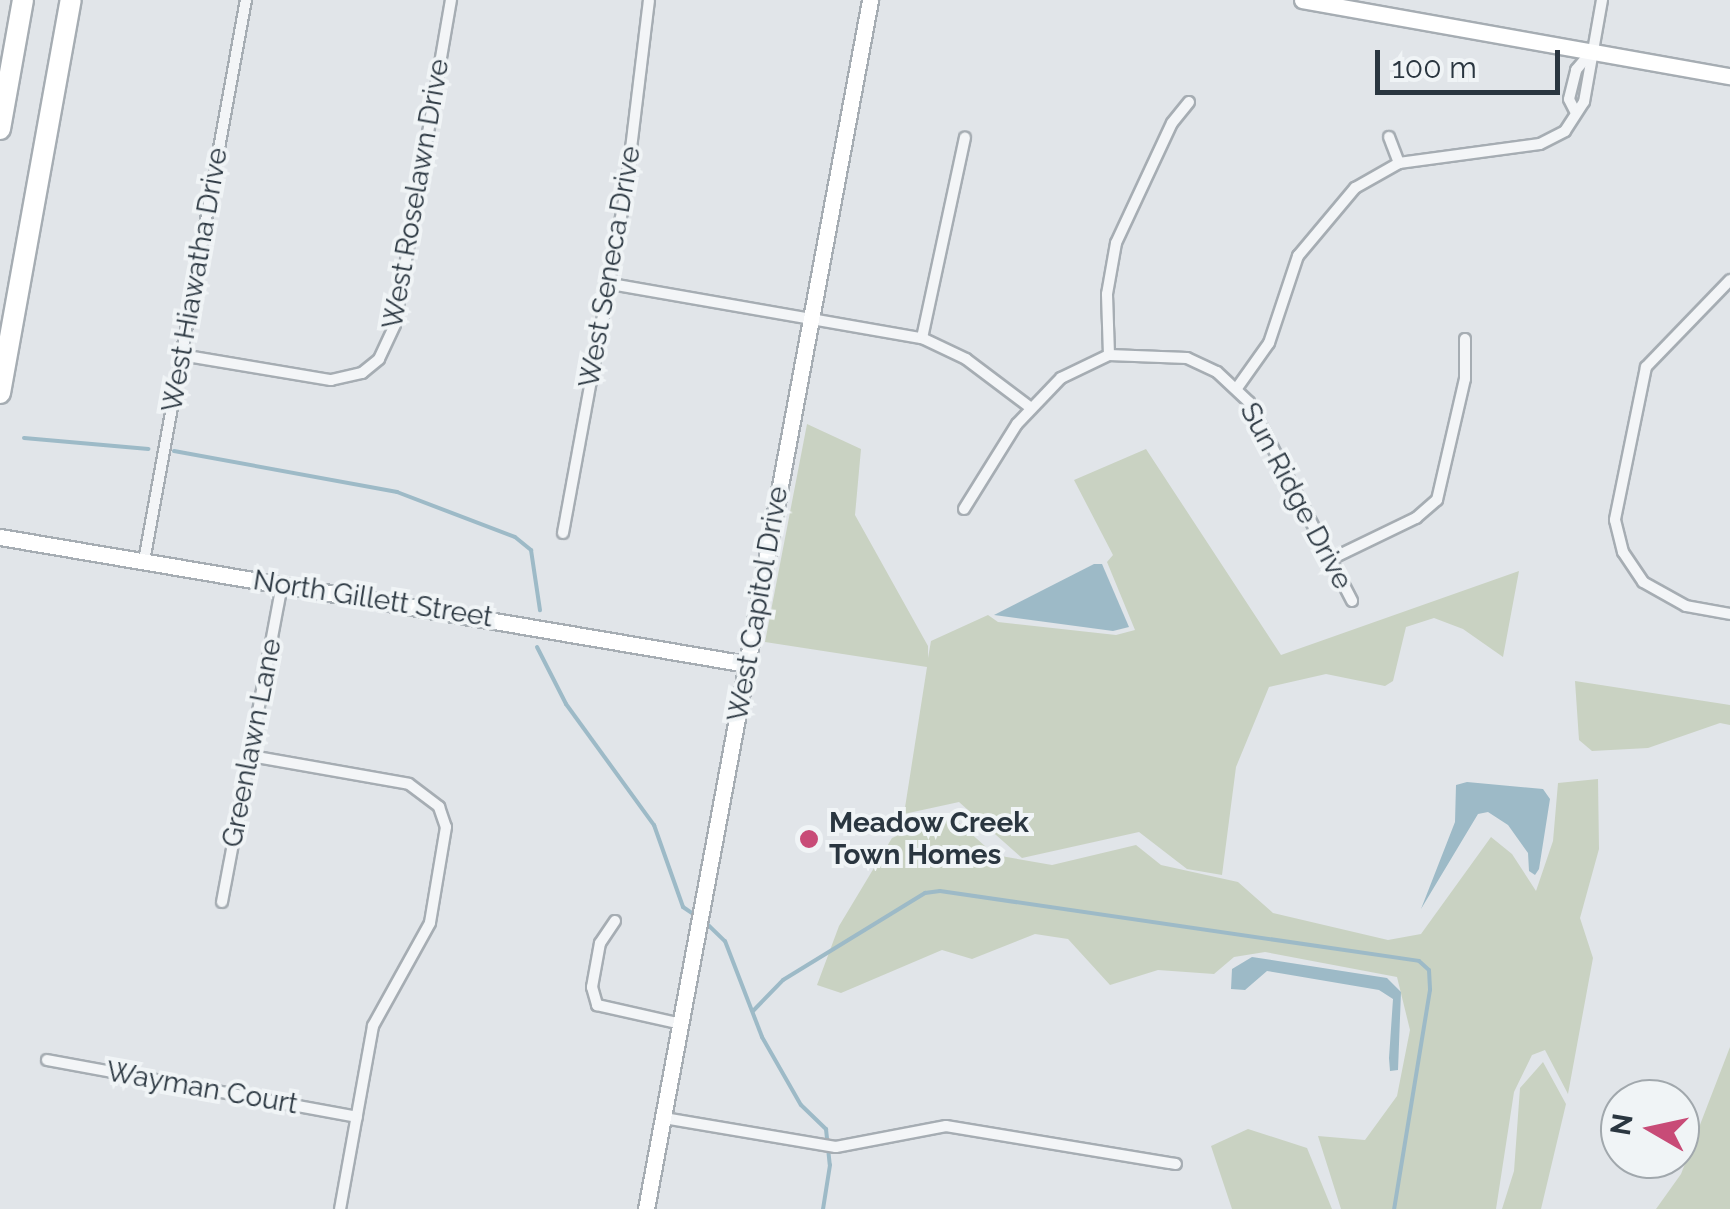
<!DOCTYPE html>
<style>
body{margin:0}
#map{position:relative;width:1730px;height:1209px;overflow:hidden;background:#e1e5e9;font-family:Raleway,sans-serif}
div>[style]{position:absolute}
[style*='--x']{left:calc(var(--x)*1px);top:calc(var(--y)*1px);width:calc(var(--w)*1px);rotate:calc(var(--a)*1deg)}
.green>*{inset:0;background:#c9d2c2}
.water>*{inset:0;background:#9dbac7}
.stream>*{height:4px;margin:-2px;padding:0 2px;transform-origin:2px;border-radius:2px;background:#9dbac7}
.roads{filter:drop-shadow(2px 0 #a6adb3) drop-shadow(-2px 0 #a6adb3) drop-shadow(0 2px #a6adb3) drop-shadow(0 -2px #a6adb3)}
.street>*{height:10px;margin:-5px;padding:0 5px;transform-origin:5px;border-radius:5px;background:#f3f5f7}
.secondary>*{height:15px;margin:-7.5px;padding:0 7.5px;transform-origin:7.5px;border-radius:7.5px;background:#fff}
.highway>*{height:20px;margin:-10px;padding:0 10px;transform-origin:10px;border-radius:10px;background:#fff}
.dots>*{width:28px;height:28px;translate:-50% -50%;box-sizing:border-box;border:5px solid #f0f4f6;border-radius:50%}
span{translate:-50% -50%;white-space:nowrap;text-align:center;line-height:1.15;-webkit-text-stroke:8px #f0f4f6;paint-order:stroke}
.street-label{font-size:28px;color:#2a3640}
.poi-label{font-size:28px;color:#2a3640;font-weight:700}
.left{translate:0 -50%;text-align:left}
.north{position:absolute;left:1600px;top:1079px;width:100px;height:100px;box-sizing:border-box;background:#f0f4f6;border:2px solid #a1a8ad;border-radius:50%;rotate:279deg;font-size:28px;font-weight:700;line-height:40px;text-align:center;color:#2a3640}
.north::after{content:'';display:block;margin:auto;width:35px;height:45px;background:#c84b77;clip-path:polygon(50% 0,100% 100%,50% 72%,0 100%)}
.scale{position:absolute;left:1375px;top:50px;width:185px;height:45px;box-sizing:border-box;border:5px solid #2a3640;border-top:0;padding-left:12px;font-size:30px;line-height:35px;white-space:nowrap;color:#2a3640;-webkit-text-stroke:8px #f0f4f6;paint-order:stroke}
</style>
<div id="map">
<div class="green">
<i style="clip-path:polygon(807px 424px,861px 449px,855px 515px,928px 646px,928px 658px,931px 641px,988px 615px,998px 622px,1116px 635px,1135px 630px,1107px 562px,1113px 555px,1074px 480px,1146px 449px,1281px 655px,1519px 571px,1503px 657px,1463px 629px,1434px 618px,1406px 627px,1393px 681px,1385px 686px,1326px 674px,1269px 687px,1236px 767px,1222px 875px,1187px 869px,1139px 832px,1022px 858px,959px 802px,904px 814px,927px 667px,765px 642px)"></i>
<i style="clip-path:polygon(1575px 681px,1730px 705px,1730px 725px,1720px 723px,1648px 748px,1592px 751px,1579px 740px)"></i>
<i style="clip-path:polygon(1598px 779px,1599px 849px,1580px 918px,1593px 958px,1568px 1094px,1545px 1050px,1532px 1055px,1514px 1092px,1496px 1209px,1341px 1209px,1318px 1136px,1365px 1140px,1397px 1096px,1410px 1030px,1397px 977px,1265px 952px,1234px 957px,1214px 974px,1158px 970px,1110px 985px,1068px 939px,1035px 934px,972px 959px,942px 950px,841px 993px,817px 985px,839px 926px,892px 838px,948px 813px,995px 855px,1052px 865px,1136px 845px,1161px 865px,1238px 882px,1273px 913px,1388px 940px,1421px 934px,1491px 837px,1512px 854px,1536px 891px,1553px 841px,1558px 783px)"></i>
<i style="clip-path:polygon(1730px 1047px,1730px 1209px,1656px 1209px,1681px 1174px)"></i>
<i style="clip-path:polygon(1543px 1062px,1566px 1104px,1541px 1209px,1502px 1209px,1514px 1171px,1520px 1088px)"></i>
<i style="clip-path:polygon(1248px 1129px,1307px 1148px,1332px 1209px,1232px 1209px,1211px 1146px)"></i>
</div>
<div class="water">
<i style="clip-path:polygon(1094px 564px,1102px 564px,1129px 627px,1113px 631px,994px 615px)"></i>
<i style="clip-path:polygon(1467px 782px,1543px 789px,1550px 799px,1539px 869px,1535px 875px,1529px 871px,1528px 853px,1508px 825px,1488px 812px,1478px 814px,1421px 909px,1455px 822px,1456px 785px)"></i>
<i style="clip-path:polygon(1252px 957px,1387px 978px,1401px 992px,1398px 1070px,1390px 1071px,1389px 1058px,1393px 999px,1379px 990px,1267px 971px,1245px 990px,1231px 989px,1232px 969px)"></i>
</div>
<div class="stream">
<i style="--x:24;--y:438;--w:125;--a:5"></i>
<i style="--x:174;--y:451;--w:227;--a:10.4"></i>
<i style="--x:397;--y:492;--w:126;--a:20.9"></i>
<i style="--x:515;--y:537;--w:21;--a:39"></i>
<i style="--x:531;--y:550;--w:61;--a:81.5"></i>
<i style="--x:537;--y:647;--w:64;--a:63"></i>
<i style="--x:566;--y:704;--w:150;--a:54"></i>
<i style="--x:654;--y:825;--w:87;--a:70.5"></i>
<i style="--x:683;--y:907;--w:14;--a:34"></i>
<i style="--x:703;--y:920;--w:30;--a:44"></i>
<i style="--x:725;--y:941;--w:103;--a:68.9"></i>
<i style="--x:762;--y:1037;--w:78;--a:60.2"></i>
<i style="--x:801;--y:1105;--w:35;--a:44"></i>
<i style="--x:826;--y:1129;--w:36;--a:84"></i>
<i style="--x:830;--y:1165;--w:45;--a:99"></i>
<i style="--x:753;--y:1011;--w:43;--a:-45.9"></i>
<i style="--x:783;--y:980;--w:167;--a:-31.5"></i>
<i style="--x:925;--y:893;--w:15;--a:-8"></i>
<i style="--x:940;--y:891;--w:484;--a:8.3"></i>
<i style="--x:1419;--y:961;--w:13;--a:42"></i>
<i style="--x:1429;--y:970;--w:20;--a:87"></i>
<i style="--x:1430;--y:990;--w:222;--a:99.3"></i>
</div>
<div class="roads">
<div class="street">
<i style="--x:1575;--y:111;--w:13;--a:-117"></i>
<i style="--x:1569;--y:99;--w:30;--a:-76"></i>
<i style="--x:1576;--y:70;--w:23;--a:-50"></i>
<i style="--x:1389;--y:137;--w:28;--a:69"></i>
<i style="--x:1730;--y:280;--w:121;--a:134"></i>
<i style="--x:1646;--y:367;--w:156;--a:101.5"></i>
<i style="--x:1615;--y:520;--w:33;--a:76"></i>
<i style="--x:1623;--y:552;--w:36;--a:56"></i>
<i style="--x:1643;--y:582;--w:49;--a:29.2"></i>
<i style="--x:1686;--y:606;--w:45;--a:10.3"></i>
<i style="--x:611;--y:284;--w:316;--a:9.9"></i>
<i style="--x:922;--y:338;--w:49;--a:25.5"></i>
<i style="--x:966;--y:359;--w:81;--a:37"></i>
<i style="--x:922;--y:338;--w:205;--a:-77.9"></i>
<i style="--x:181;--y:355;--w:152;--a:9.5"></i>
<i style="--x:331;--y:380;--w:32;--a:-13"></i>
<i style="--x:362;--y:373;--w:22;--a:-39"></i>
<i style="--x:379;--y:359;--w:38;--a:-65"></i>
<i style="--x:395;--y:324;--w:329;--a:-80.2"></i>
<i style="--x:1109;--y:355;--w:61;--a:-91.9"></i>
<i style="--x:1107;--y:294;--w:52;--a:-80"></i>
<i style="--x:1116;--y:243;--w:132;--a:-65"></i>
<i style="--x:1172;--y:123;--w:27;--a:-51"></i>
<i style="--x:1237;--y:388;--w:55;--a:-54.6"></i>
<i style="--x:1269;--y:343;--w:92;--a:-71.6"></i>
<i style="--x:1298;--y:256;--w:89;--a:-50"></i>
<i style="--x:1355;--y:188;--w:51;--a:-29.6"></i>
<i style="--x:1399;--y:163;--w:142;--a:-7.7"></i>
<i style="--x:1540;--y:144;--w:28;--a:-27"></i>
<i style="--x:1565;--y:131;--w:35;--a:-57"></i>
<i style="--x:1584;--y:102;--w:104;--a:-80"></i>
<i style="--x:964;--y:509;--w:100;--a:-58.1"></i>
<i style="--x:1017;--y:424;--w:64;--a:-46.3"></i>
<i style="--x:1061;--y:378;--w:53;--a:-25.6"></i>
<i style="--x:1109;--y:355;--w:78;--a:2.2"></i>
<i style="--x:1187;--y:358;--w:33;--a:25"></i>
<i style="--x:1217;--y:372;--w:44;--a:43.2"></i>
<i style="--x:1249;--y:402;--w:224;--a:62.6"></i>
<i style="--x:563;--y:533;--w:349;--a:-79.6"></i>
<i style="--x:626;--y:190;--w:191;--a:-83.1"></i>
<i style="--x:1329;--y:560;--w:97;--a:-25.8"></i>
<i style="--x:1416;--y:518;--w:28;--a:-41"></i>
<i style="--x:1437;--y:500;--w:124;--a:-77"></i>
<i style="--x:1465;--y:379;--w:40;--a:-90"></i>
<i style="--x:144;--y:561;--w:570;--a:-79.7"></i>
<i style="--x:251;--y:756;--w:160;--a:10"></i>
<i style="--x:409;--y:784;--w:38;--a:37"></i>
<i style="--x:439;--y:807;--w:21;--a:71"></i>
<i style="--x:446;--y:827;--w:97;--a:99.5"></i>
<i style="--x:430;--y:923;--w:118;--a:119"></i>
<i style="--x:373;--y:1026;--w:186;--a:100.2"></i>
<i style="--x:222;--y:902;--w:324;--a:-79.3"></i>
<i style="--x:615;--y:921;--w:27;--a:124"></i>
<i style="--x:600;--y:943;--w:45;--a:100.3"></i>
<i style="--x:592;--y:987;--w:19;--a:74"></i>
<i style="--x:597;--y:1005;--w:86;--a:12.7"></i>
<i style="--x:47;--y:1060;--w:315;--a:10.4"></i>
<i style="--x:664;--y:1118;--w:174;--a:9.6"></i>
<i style="--x:836;--y:1147;--w:112;--a:-10.8"></i>
<i style="--x:946;--y:1126;--w:233;--a:9.4"></i>
</div>
<div class="secondary">
<i style="--x:1302;--y:0;--w:435;--a:10.1"></i>
<i style="--x:0;--y:537;--w:758;--a:9.65"></i>
<i style="--x:646;--y:1209;--w:1230;--a:-79.5"></i>
</div>
<div class="highway">
<i style="--x:0;--y:129;--w:131;--a:-79.9"></i>
<i style="--x:0;--y:393;--w:399;--a:-79.8"></i>
</div>
</div>
<div class="dots">
<i style="left:809px;top:839px;background:#c84b77"></i>
</div>
<div class="street-label">
<span style="left:416px;top:194px;rotate:-80deg">West Roselawn Drive</span>
<span style="left:610px;top:267px;rotate:-80deg">West Seneca Drive</span>
<span style="left:195px;top:280px;rotate:-80deg">West Hiawatha Drive</span>
<span style="left:1296px;top:496px;rotate:62deg">Sun Ridge Drive</span>
<span style="left:373px;top:599px;rotate:9deg">North Gillett Street</span>
<span style="left:758px;top:604px;rotate:-80deg">West Capitol Drive</span>
<span style="left:252px;top:743px;rotate:-79deg">Greenlawn Lane</span>
<span style="left:202px;top:1088px;rotate:10deg">Wayman Court</span>
</div>
<div class="poi-label">
<span class="left" style="left:829px;top:839px">Meadow Creek<br>Town Homes</span>
</div>
<div class="north">N</div>
<div class="scale">100 m</div>
</div>
